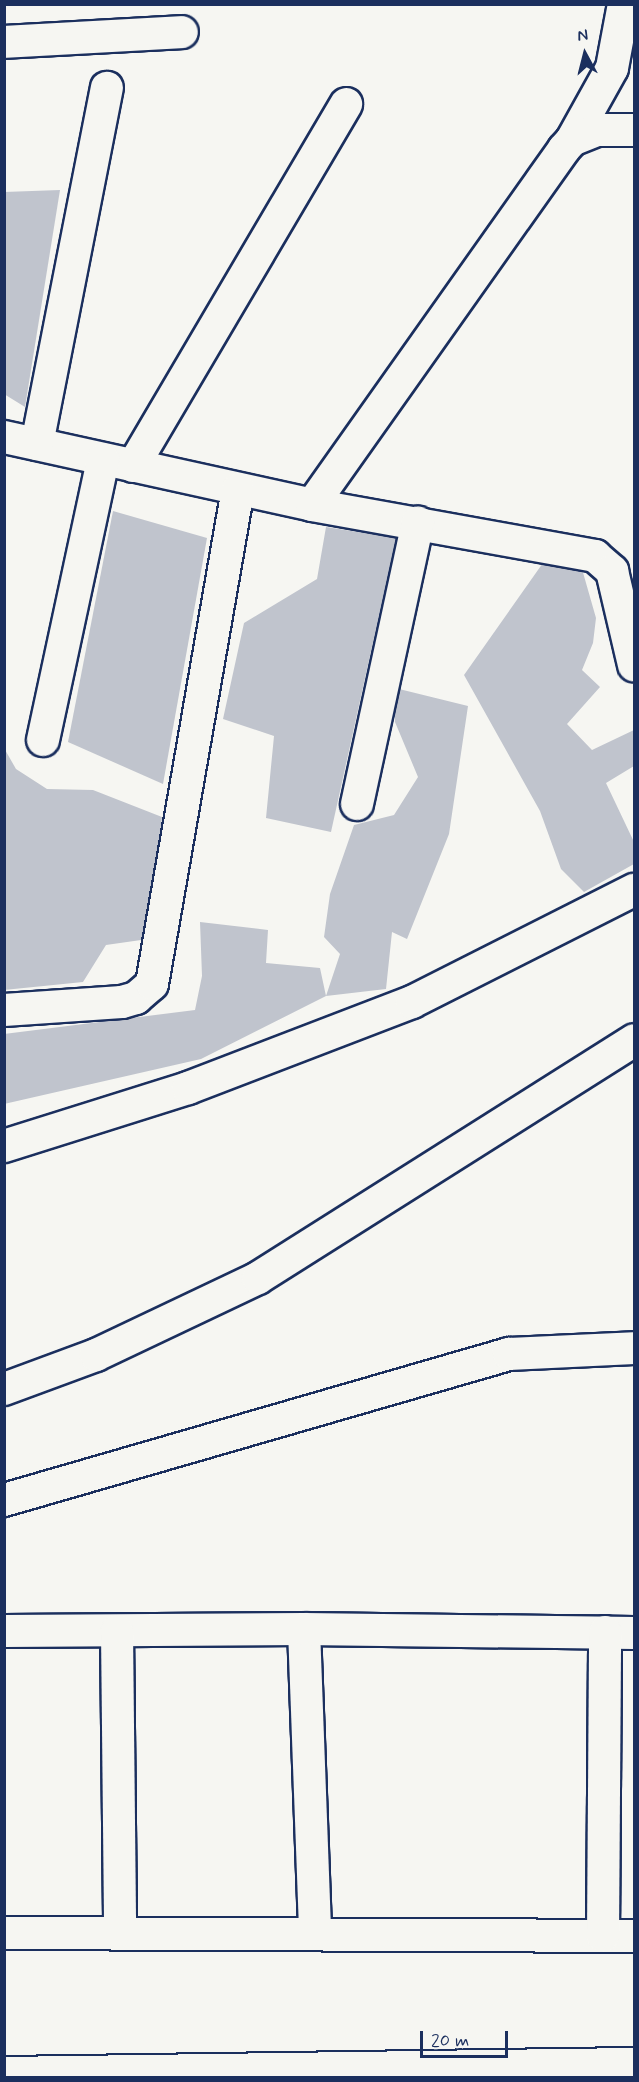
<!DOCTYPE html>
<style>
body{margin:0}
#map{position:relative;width:639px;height:2082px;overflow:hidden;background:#f6f6f2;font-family:Mynerve,sans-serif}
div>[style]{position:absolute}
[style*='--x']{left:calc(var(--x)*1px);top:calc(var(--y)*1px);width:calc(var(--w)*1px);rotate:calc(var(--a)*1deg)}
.building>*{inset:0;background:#c0c4cd}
.roads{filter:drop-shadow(2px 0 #1b2f5e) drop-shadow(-2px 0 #1b2f5e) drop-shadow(0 2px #1b2f5e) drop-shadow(0 -2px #1b2f5e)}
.street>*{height:32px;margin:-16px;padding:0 16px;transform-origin:16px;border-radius:16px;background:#f6f6f2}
span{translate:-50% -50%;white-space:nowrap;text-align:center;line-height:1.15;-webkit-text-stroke:6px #f6f6f2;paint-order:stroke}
.frame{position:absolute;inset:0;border:6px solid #1b2f5e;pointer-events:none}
.north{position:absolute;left:555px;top:24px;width:60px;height:60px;-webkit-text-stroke:4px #f6f6f2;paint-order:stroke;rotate:353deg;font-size:16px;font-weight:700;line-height:24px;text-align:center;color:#1b2f5e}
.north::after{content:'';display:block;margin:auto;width:21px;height:27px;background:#1b2f5e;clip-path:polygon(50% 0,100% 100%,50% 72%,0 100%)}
.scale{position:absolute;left:420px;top:2031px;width:88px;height:27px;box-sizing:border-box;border:3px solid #1b2f5e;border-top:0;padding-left:8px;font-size:18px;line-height:21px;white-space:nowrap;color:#1b2f5e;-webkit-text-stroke:4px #f6f6f2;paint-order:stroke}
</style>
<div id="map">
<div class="building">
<i style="clip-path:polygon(60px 190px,25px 407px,4px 394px,4px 192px)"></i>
<i style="clip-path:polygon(113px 511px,207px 538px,163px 784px,68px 742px)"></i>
<i style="clip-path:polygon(326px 527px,396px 538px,331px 832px,266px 818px,274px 736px,223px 719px,244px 623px,317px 579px)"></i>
<i style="clip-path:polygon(545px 560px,582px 569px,596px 618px,593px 643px,582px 670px,600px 687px,567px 724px,592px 750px,634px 730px,634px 766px,606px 783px,634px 842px,634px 864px,584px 892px,561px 869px,540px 811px,464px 675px)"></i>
<i style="clip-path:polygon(395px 688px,468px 706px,449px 834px,407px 939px,392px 932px,386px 989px,326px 996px,340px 954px,324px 937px,330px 894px,354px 825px,394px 815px,418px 777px,395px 722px)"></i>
<i style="clip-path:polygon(4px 748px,16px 769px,47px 789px,93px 790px,162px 817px,148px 939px,106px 945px,83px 982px,4px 990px)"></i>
<i style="clip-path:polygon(200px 922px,268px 930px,266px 963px,320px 968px,326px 996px,201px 1059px,4px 1104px,4px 1034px,195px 1010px,202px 976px)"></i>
</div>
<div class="roads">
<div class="street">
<i style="--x:4;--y:42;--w:178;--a:-3.2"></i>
<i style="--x:572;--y:140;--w:82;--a:-60.9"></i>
<i style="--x:612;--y:68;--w:65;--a:-79.4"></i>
<i style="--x:4;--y:437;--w:315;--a:12.4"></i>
<i style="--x:312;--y:505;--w:288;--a:10.2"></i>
<i style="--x:595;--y:556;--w:23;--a:41"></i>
<i style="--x:612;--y:571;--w:97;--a:76.8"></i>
<i style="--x:37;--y:444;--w:363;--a:-78.9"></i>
<i style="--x:133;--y:466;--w:420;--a:-59.5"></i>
<i style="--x:312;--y:505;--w:436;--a:-54.7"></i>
<i style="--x:564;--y:149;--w:12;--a:-48"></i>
<i style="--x:572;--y:140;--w:27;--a:-22"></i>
<i style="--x:597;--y:130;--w:37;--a:0"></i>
<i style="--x:43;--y:740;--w:287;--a:-77.9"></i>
<i style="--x:357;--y:804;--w:288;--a:-77.8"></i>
<i style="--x:4;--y:1010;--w:118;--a:-3.9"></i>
<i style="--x:122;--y:1002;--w:15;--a:-16"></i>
<i style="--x:136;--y:998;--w:21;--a:-41"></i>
<i style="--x:152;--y:984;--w:502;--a:-80.14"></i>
<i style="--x:4;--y:1146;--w:193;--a:-17.5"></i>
<i style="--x:188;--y:1088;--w:240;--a:-21"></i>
<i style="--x:412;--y:1002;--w:249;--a:-26.8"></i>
<i style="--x:4;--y:1389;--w:98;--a:-20.3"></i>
<i style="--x:96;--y:1355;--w:179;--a:-25.4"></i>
<i style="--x:258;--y:1278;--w:445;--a:-32.3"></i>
<i style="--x:4;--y:1500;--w:526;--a:-16.13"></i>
<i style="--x:509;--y:1354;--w:125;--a:-2.7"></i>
<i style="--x:304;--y:1629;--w:305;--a:87.9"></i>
<i style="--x:4;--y:1631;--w:300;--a:-0.4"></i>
<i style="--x:304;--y:1629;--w:330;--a:0.7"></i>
<i style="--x:117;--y:1631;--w:302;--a:89.4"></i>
<i style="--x:4;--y:1933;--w:630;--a:0.27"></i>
<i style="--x:603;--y:1936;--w:304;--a:-89.6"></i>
<i style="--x:4;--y:2073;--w:630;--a:-0.82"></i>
</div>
</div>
<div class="frame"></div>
<div class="north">N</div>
<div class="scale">20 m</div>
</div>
